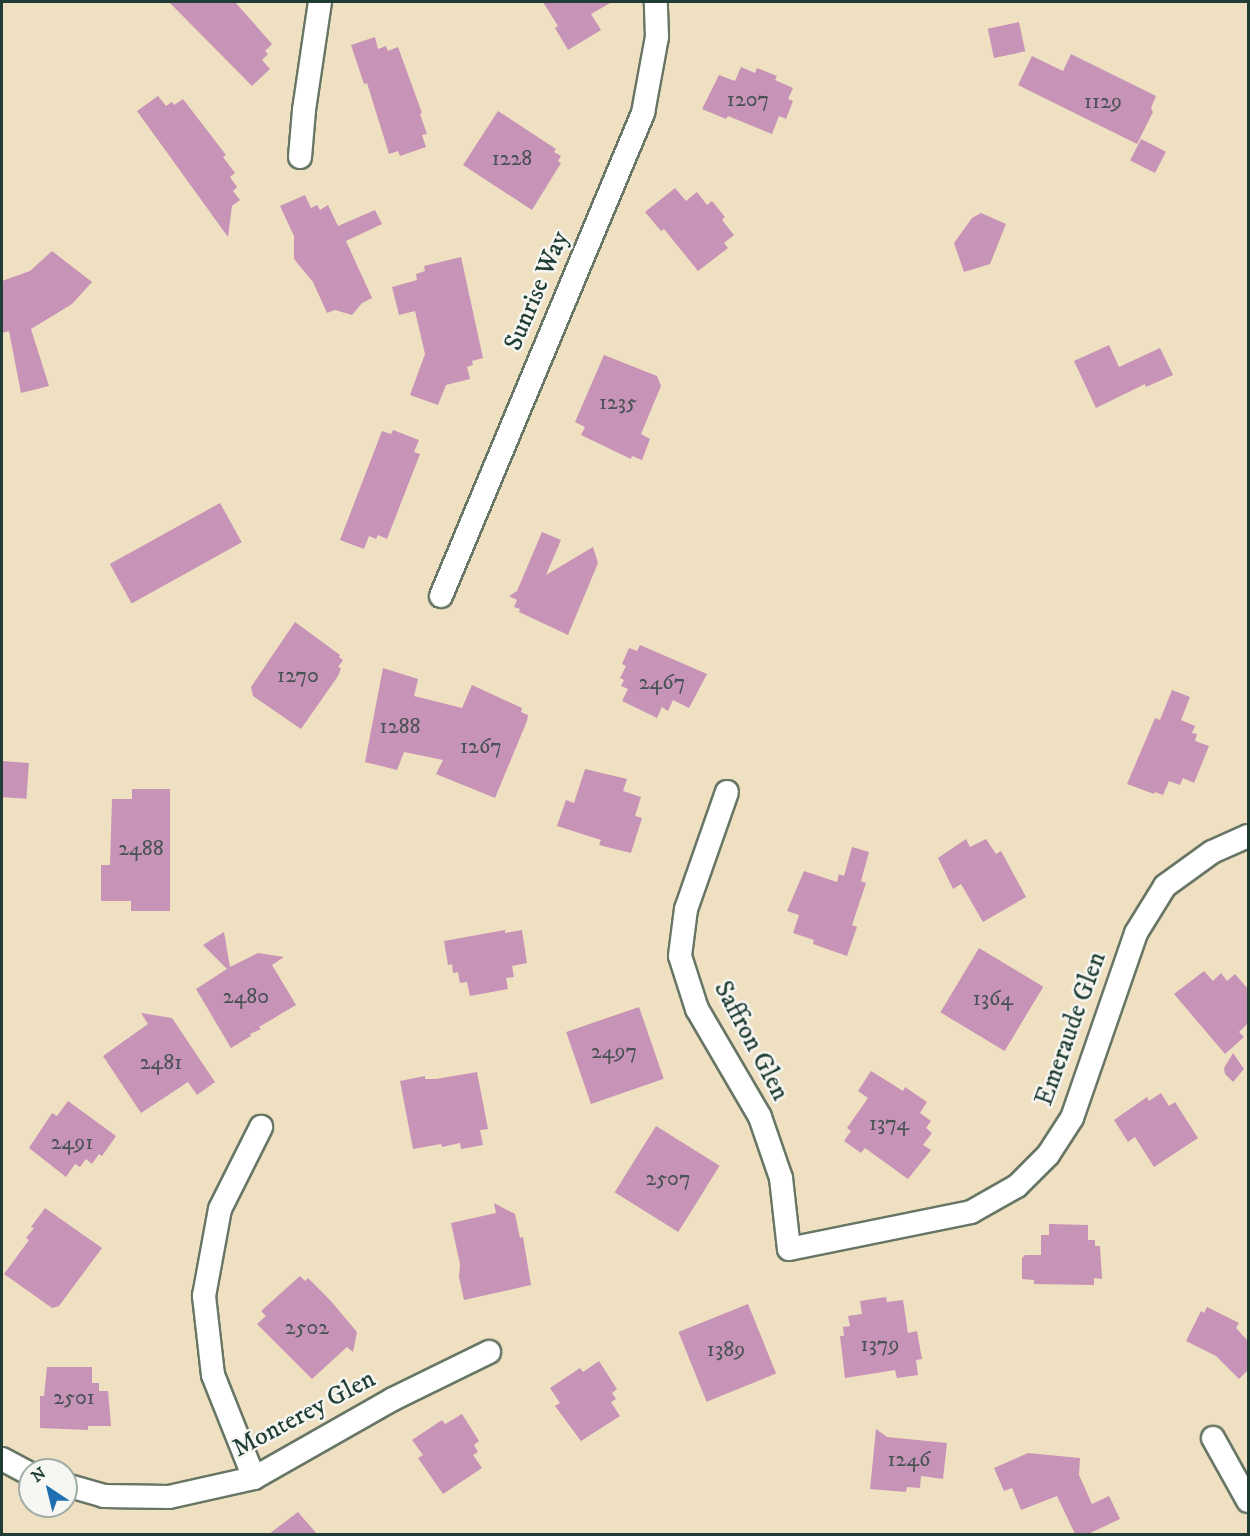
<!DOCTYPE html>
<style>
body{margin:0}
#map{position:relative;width:1250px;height:1536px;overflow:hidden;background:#efe0c1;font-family:"IM FELL DW Pica",serif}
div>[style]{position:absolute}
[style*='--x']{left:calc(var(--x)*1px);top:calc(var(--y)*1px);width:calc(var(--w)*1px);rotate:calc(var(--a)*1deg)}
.building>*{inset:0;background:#c793b7;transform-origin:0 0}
.roads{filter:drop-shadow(2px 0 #687665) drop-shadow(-2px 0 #687665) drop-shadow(0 2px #687665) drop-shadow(0 -2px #687665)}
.minor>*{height:22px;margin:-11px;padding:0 11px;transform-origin:11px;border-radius:11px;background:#fff}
span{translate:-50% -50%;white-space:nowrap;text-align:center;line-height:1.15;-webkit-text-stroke:5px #f6f6f2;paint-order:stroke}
.number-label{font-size:22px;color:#495255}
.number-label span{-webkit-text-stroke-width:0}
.street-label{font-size:26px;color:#1f3d34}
.frame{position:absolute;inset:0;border:3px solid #1f3d34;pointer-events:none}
.north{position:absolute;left:18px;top:1458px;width:60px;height:60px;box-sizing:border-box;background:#f6f6f2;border:2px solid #a0aca6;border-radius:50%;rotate:325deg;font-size:16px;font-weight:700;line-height:24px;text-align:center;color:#1f3d34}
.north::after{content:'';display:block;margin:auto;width:21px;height:27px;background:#1f6fb2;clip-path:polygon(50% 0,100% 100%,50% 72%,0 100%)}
</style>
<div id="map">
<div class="building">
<i style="clip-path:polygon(169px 2px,235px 2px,272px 44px,265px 51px,268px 54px,262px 60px,270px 69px,252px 86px)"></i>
<i style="clip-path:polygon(543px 2px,612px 2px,591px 14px,601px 30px,568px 50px,555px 28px,558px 26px)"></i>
<i style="left:1019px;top:22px;width:30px;height:32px;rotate:78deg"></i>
<i style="clip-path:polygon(375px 37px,378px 49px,386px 46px,388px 51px,398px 47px,422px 113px,420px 114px,427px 134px,422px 135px,426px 147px,400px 156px,398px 151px,389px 154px,367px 83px,364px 84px,351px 45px)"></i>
<i style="clip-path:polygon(1071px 54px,1156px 96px,1151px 108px,1153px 112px,1137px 144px,1018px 85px,1032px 56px,1063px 71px)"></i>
<i style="clip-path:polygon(741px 67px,755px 73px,757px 68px,777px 76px,775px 80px,793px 88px,788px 99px,793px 101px,786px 119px,779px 116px,772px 134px,728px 116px,726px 119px,702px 109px,719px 75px,735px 81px)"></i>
<i style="clip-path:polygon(158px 96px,166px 106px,172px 102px,174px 105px,183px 99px,226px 155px,223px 157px,235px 173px,230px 177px,237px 187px,233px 191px,240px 200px,232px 206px,228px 237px,137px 111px)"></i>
<i style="clip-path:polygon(498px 111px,556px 149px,554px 152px,561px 156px,558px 161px,561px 163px,532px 210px,463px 165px)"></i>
<i style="left:1141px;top:139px;width:28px;height:24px;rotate:27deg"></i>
<i style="clip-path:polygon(675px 188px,686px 201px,697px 192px,707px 205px,712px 201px,725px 217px,722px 220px,734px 235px,724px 243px,728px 248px,698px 271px,664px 229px,661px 231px,645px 212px)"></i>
<i style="clip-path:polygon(305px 195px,311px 208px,317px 205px,320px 210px,328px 205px,338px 226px,375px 210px,382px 224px,346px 241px,372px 298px,362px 303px,352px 315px,335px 310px,327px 313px,313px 282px,294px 259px,294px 236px,280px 206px)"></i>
<i style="clip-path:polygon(981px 213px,1006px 224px,990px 264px,964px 272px,954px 243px,972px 218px)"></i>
<i style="clip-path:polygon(52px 251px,92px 282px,72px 304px,31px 329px,49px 386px,21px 393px,9px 331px,2px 333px,2px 281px,30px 271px)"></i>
<i style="clip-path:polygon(461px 257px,483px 358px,472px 361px,473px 365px,467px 367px,470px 379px,446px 385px,438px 405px,410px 395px,425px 354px,415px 311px,399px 315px,392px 287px,417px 280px,416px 274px,425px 271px,424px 266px)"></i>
<i style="clip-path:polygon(1109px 345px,1119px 367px,1160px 348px,1173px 375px,1146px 387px,1145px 384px,1096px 408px,1074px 361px)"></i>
<i style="clip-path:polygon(604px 355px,657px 376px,661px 386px,641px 434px,650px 439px,642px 460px,632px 456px,631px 459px,581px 435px,585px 427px,575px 422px)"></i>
<i style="clip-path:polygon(393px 430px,419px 440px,414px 452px,420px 454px,387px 539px,378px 535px,376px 539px,369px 536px,364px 549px,340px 540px,382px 431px,391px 434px)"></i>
<i style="left:220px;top:503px;width:45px;height:126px;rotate:61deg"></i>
<i style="clip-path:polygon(542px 532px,561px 540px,546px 575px,593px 547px,598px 563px,568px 635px,519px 612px,520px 609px,514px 607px,517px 600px,509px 596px,517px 591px)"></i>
<i style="clip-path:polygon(295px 622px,340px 655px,339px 657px,343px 660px,338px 667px,341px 668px,338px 676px,301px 729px,253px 696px,251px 687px)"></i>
<i style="clip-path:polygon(640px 645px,707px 674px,689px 708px,673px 700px,668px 711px,662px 707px,657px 718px,622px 701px,628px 689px,621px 686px,624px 680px,620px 678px,626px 666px,622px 664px,629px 648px,637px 651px)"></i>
<i style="clip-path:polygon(383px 668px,418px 679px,414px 696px,462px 708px,472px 685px,522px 708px,521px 712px,528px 715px,527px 721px,495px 798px,436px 774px,443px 760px,404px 752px,397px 770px,365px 762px)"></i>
<i style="clip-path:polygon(1172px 690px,1190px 697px,1181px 720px,1195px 726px,1192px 733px,1197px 734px,1195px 741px,1209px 746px,1194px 783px,1183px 778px,1180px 785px,1169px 781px,1163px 795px,1155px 792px,1154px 794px,1127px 784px,1155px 718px,1160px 720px)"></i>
<i style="left:2px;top:761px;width:27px;height:36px;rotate:4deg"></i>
<i style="clip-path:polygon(585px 769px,627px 779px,623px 791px,641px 797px,635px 816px,642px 818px,631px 853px,599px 845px,601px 840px,557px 826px,566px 800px,574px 803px)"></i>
<i style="clip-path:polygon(132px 789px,170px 789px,170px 911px,131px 911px,131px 901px,101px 901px,101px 865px,110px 865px,112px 799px,132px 799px)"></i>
<i style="clip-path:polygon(966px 839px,970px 847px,986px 839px,996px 854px,1001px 851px,1026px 897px,983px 922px,961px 884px,953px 889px,938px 858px)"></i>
<i style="clip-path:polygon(852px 847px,869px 852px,861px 881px,866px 883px,852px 925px,857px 927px,847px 956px,813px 944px,814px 940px,793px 933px,799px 915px,787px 911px,804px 871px,837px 882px,839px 874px,844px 876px)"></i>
<i style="clip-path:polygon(505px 930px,505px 933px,522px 930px,527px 963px,512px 966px,514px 977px,506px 978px,508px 989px,470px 996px,467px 982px,460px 983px,458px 972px,453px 973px,452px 964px,448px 965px,444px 941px)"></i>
<i style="clip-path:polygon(224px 932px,230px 967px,258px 953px,284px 957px,272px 965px,296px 1005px,259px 1027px,261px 1029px,250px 1034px,251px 1036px,231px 1048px,196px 989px,227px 969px,203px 945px)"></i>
<i style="left:979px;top:948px;width:75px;height:75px;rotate:31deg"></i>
<i style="clip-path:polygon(1204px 971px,1213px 981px,1221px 973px,1227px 981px,1235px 974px,1248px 989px,1248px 1023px,1239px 1032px,1244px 1037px,1225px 1054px,1174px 994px)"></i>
<i style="left:639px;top:1007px;width:76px;height:77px;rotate:71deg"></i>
<i style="clip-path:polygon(141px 1013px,172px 1018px,215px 1082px,197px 1095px,188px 1082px,141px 1113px,103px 1056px,148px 1024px)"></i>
<i style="clip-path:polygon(1233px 1053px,1244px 1069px,1233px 1082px,1225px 1074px,1224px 1068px)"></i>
<i style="clip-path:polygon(871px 1071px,903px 1091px,905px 1087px,927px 1102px,920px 1113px,931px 1121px,926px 1128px,932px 1133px,923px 1145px,931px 1150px,908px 1179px,865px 1148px,861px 1153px,844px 1141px,851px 1131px,847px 1128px,868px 1098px,858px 1091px)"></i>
<i style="clip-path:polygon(477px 1072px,488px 1129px,480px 1130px,483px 1145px,461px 1149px,460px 1143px,442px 1147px,441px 1144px,413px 1149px,400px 1081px,425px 1076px,425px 1079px,436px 1079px)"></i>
<i style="clip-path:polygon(1161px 1093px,1169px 1106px,1175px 1102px,1198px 1138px,1154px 1167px,1135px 1137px,1128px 1142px,1114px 1120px,1147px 1097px,1149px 1101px)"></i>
<i style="clip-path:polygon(68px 1101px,116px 1136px,102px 1156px,99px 1154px,92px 1164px,86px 1159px,80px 1167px,75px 1164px,66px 1177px,29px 1148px,52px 1113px,57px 1116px)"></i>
<i style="left:656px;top:1126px;width:75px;height:78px;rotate:32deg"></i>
<i style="clip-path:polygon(494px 1203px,515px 1214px,520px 1238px,523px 1237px,531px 1285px,464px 1300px,459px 1277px,460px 1264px,451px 1223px,496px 1213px)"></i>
<i style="clip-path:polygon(45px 1208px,102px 1248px,59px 1306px,52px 1308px,4px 1274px,29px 1240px,26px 1238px,34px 1228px,31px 1227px)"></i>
<i style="clip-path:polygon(1049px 1224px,1088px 1225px,1088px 1240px,1095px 1240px,1095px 1246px,1100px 1246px,1102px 1279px,1094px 1278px,1094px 1285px,1034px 1284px,1034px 1280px,1022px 1279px,1022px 1258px,1025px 1255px,1041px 1255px,1041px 1235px,1049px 1235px)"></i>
<i style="clip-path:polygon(300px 1276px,305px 1281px,308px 1278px,330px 1300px,357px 1332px,353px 1352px,347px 1347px,312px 1379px,257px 1324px,266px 1316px,261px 1311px)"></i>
<i style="clip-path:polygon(886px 1297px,887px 1302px,903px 1300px,908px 1333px,917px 1331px,922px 1359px,916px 1360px,918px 1375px,897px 1378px,895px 1370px,845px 1378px,840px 1336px,844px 1336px,843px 1327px,850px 1326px,848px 1316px,862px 1314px,860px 1301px)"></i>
<i style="left:748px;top:1304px;width:75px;height:75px;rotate:68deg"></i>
<i style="clip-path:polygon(1207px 1307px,1239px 1323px,1236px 1328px,1248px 1341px,1248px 1370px,1239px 1379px,1216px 1356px,1186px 1341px,1201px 1311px,1204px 1313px)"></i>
<i style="clip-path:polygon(599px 1361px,617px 1389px,612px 1393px,616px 1399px,611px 1402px,620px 1416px,581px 1441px,555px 1406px,560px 1403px,550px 1388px,580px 1368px,583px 1372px)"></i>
<i style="clip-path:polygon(47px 1367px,92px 1367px,92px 1383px,99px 1383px,99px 1391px,108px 1391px,111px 1426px,88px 1426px,88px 1430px,40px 1428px,40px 1396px,44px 1396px)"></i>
<i style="clip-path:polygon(462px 1414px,479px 1441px,474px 1445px,478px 1452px,473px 1455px,482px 1468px,443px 1494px,418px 1458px,423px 1455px,412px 1440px,442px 1420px,445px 1424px)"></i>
<i style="clip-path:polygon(876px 1429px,887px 1437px,947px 1443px,943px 1479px,921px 1476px,920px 1488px,907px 1487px,906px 1492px,870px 1489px)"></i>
<i style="clip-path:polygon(1028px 1453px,1080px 1458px,1079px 1475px,1092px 1504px,1109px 1496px,1120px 1519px,1088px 1534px,1075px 1534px,1057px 1496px,1021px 1510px,1012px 1488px,1004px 1491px,994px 1468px)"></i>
<i style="clip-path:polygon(298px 1512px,317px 1534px,269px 1534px)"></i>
</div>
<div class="roads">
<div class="minor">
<i style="--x:300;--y:157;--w:47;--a:-85.1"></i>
<i style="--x:304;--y:110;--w:109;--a:-81.6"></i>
<i style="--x:441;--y:596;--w:524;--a:-67.3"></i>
<i style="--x:643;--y:113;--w:77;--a:-79.6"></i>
<i style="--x:657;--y:37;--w:35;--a:-92"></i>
<i style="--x:727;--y:792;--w:124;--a:109.3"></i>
<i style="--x:686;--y:909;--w:47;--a:97.3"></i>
<i style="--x:680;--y:956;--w:56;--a:72.2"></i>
<i style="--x:697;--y:1009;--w:125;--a:59.7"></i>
<i style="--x:760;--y:1117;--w:65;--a:71"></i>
<i style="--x:781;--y:1178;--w:71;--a:83.6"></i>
<i style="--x:789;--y:1249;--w:186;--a:-11.5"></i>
<i style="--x:971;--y:1212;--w:53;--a:-29.5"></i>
<i style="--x:1017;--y:1186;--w:44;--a:-45"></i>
<i style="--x:1048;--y:1155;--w:44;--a:-57"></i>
<i style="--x:1072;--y:1118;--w:196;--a:-70.9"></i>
<i style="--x:1136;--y:933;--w:55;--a:-58.3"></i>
<i style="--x:1165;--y:886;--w:58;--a:-35.9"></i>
<i style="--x:1212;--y:852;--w:39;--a:-24"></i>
<i style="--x:1213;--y:1438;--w:72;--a:60.9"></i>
<i style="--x:2;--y:1459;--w:32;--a:28"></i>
<i style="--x:254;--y:1478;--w:111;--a:-111.7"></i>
<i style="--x:213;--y:1375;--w:80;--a:-96.5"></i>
<i style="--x:204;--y:1296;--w:88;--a:-79.6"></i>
<i style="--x:220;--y:1209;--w:92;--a:-63.4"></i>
<i style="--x:66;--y:1485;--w:40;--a:16"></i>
<i style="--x:104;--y:1496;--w:65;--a:0.9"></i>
<i style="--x:169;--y:1497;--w:87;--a:-12.6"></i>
<i style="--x:254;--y:1478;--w:160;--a:-29.6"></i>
<i style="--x:393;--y:1399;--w:107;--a:-26.1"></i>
</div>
</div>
<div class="number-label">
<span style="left:748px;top:100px">1207</span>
<span style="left:1103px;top:102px">1129</span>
<span style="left:512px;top:159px">1228</span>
<span style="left:618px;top:403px">1235</span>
<span style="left:298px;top:676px">1270</span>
<span style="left:662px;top:683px">2467</span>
<span style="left:400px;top:727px">1288</span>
<span style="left:481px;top:747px">1267</span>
<span style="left:141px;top:849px">2488</span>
<span style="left:246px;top:997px">2480</span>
<span style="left:993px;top:999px">1364</span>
<span style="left:614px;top:1052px">2497</span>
<span style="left:161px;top:1063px">2481</span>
<span style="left:889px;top:1124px">1374</span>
<span style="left:72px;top:1143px">2491</span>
<span style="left:668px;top:1179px">2507</span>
<span style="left:307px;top:1328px">2502</span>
<span style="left:880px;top:1345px">1379</span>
<span style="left:726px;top:1350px">1389</span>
<span style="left:74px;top:1398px">2501</span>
<span style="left:909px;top:1460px">1246</span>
</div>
<div class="street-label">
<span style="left:537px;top:291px;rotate:-67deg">Sunrise Way</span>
<span style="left:1071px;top:1029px;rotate:-70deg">Emeraude Glen</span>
<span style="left:751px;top:1041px;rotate:62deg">Saffron Glen</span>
<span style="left:304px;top:1414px;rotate:-28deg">Monterey Glen</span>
</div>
<div class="frame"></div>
<div class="north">N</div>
</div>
